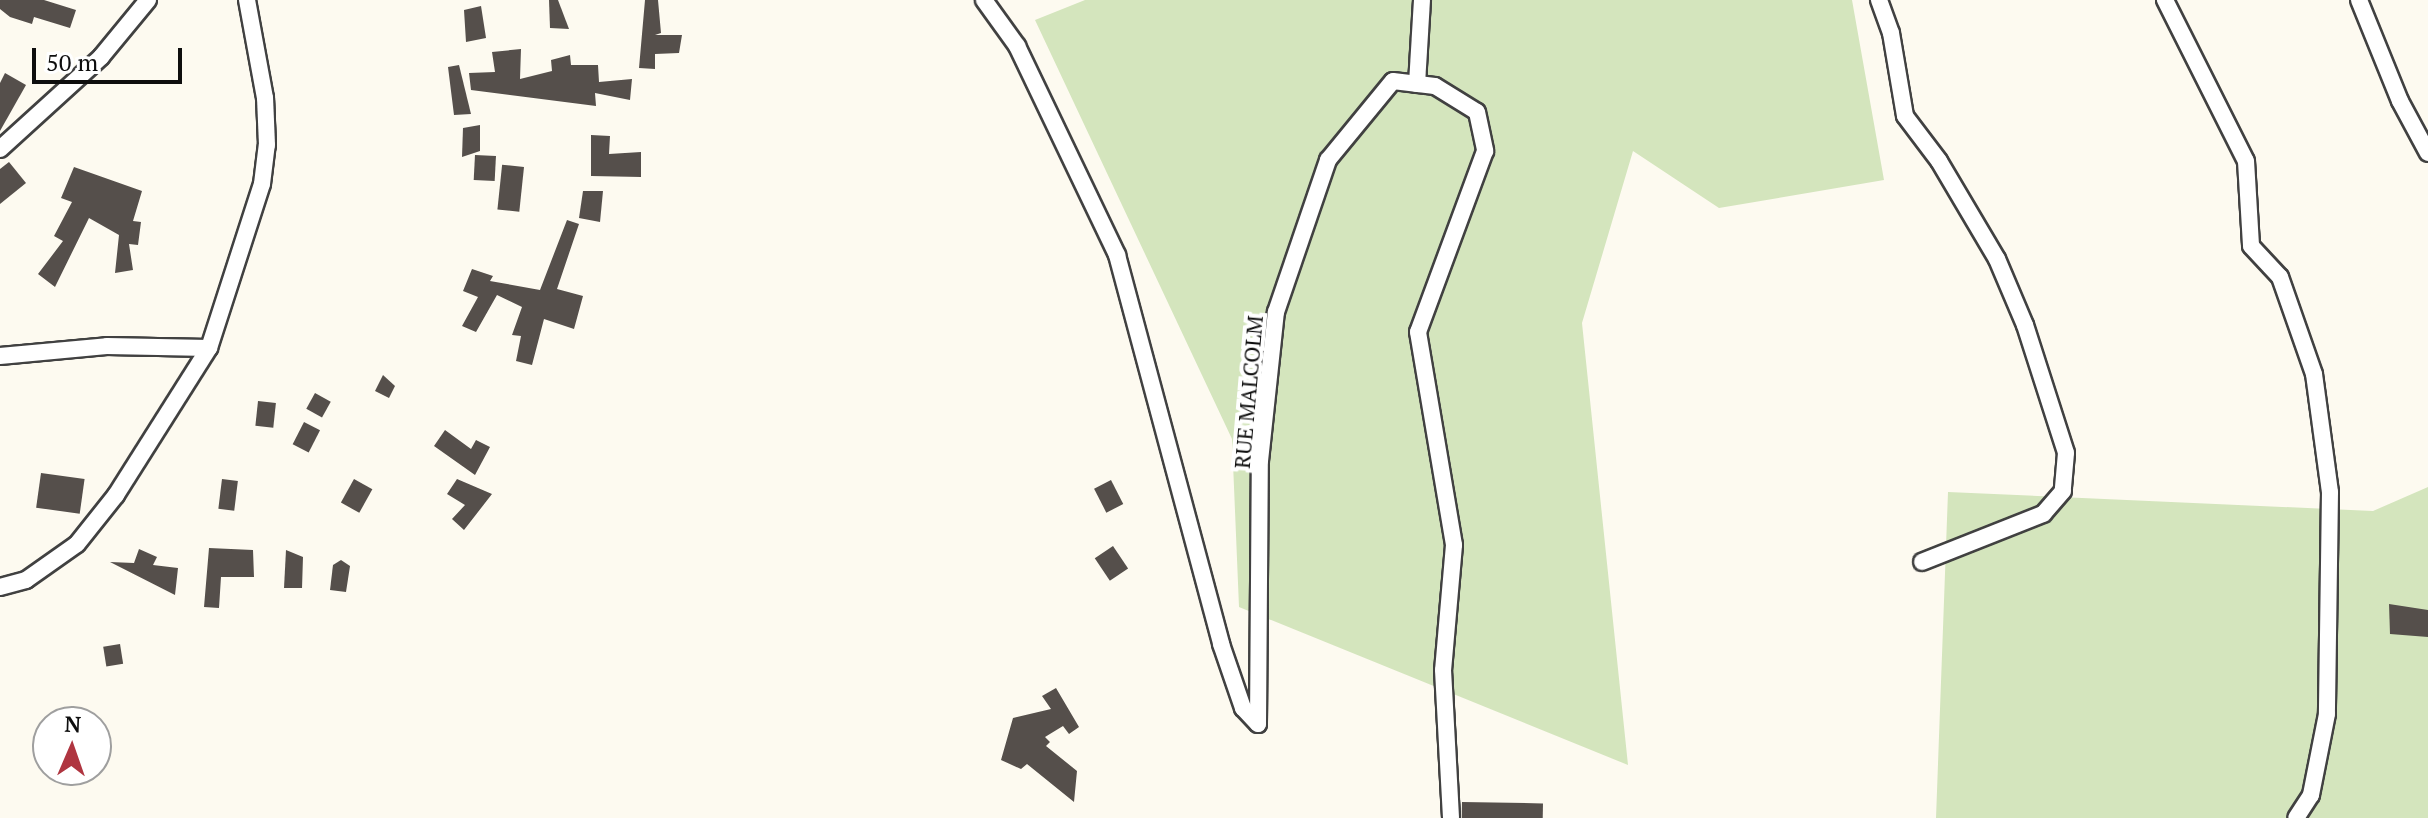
<!DOCTYPE html>
<style>
body{margin:0}
#map{position:relative;width:2428px;height:818px;overflow:hidden;background:#fdfaf0;font-family:"PT Serif",serif}
div>[style]{position:absolute}
[style*='--x']{left:calc(var(--x)*1px);top:calc(var(--y)*1px);width:calc(var(--w)*1px);rotate:calc(var(--a)*1deg)}
.green>*{inset:0;background:#d4e5bd}
.building>*{inset:0;background:#554f4b;transform-origin:0 0}
.roads{filter:drop-shadow(2px 0 #414141) drop-shadow(-2px 0 #414141) drop-shadow(0 2px #414141) drop-shadow(0 -2px #414141)}
.minor>*{height:16px;margin:-8px;padding:0 8px;transform-origin:8px;border-radius:8px;background:#fff}
span{translate:-50% -50%;white-space:nowrap;text-align:center;line-height:1.15;-webkit-text-stroke:8px #fff;paint-order:stroke}
.street-label{font-size:22px;color:#0e0e0e}
.north{position:absolute;left:32px;top:706px;width:80px;height:80px;box-sizing:border-box;background:#fff;border:2px solid #9f9f9f;border-radius:50%;rotate:2deg;font-size:22px;font-weight:700;line-height:32px;text-align:center;color:#0e0e0e}
.north::after{content:'';display:block;margin:auto;width:28px;height:36px;background:#af3540;clip-path:polygon(50% 0,100% 100%,50% 72%,0 100%)}
.scale{position:absolute;left:32px;top:48px;width:150px;height:36px;box-sizing:border-box;border:4px solid #0e0e0e;border-top:0;padding-left:10px;font-size:24px;line-height:28px;white-space:nowrap;color:#0e0e0e;-webkit-text-stroke:6px #fff;paint-order:stroke}
</style>
<div id="map">
<div class="green">
<i style="clip-path:polygon(1085px 0,1852px 0,1884px 180px,1719px 208px,1633px 151px,1582px 323px,1628px 765px,1239px 607px,1232px 439px,1035px 20px)"></i>
<i style="clip-path:polygon(2428px 487px,2428px 818px,1936px 818px,1948px 492px,2373px 511px)"></i>
</div>
<div class="building">
<i style="clip-path:polygon(0 0,44px 0,76px 10px,70px 28px,34px 17px,32px 24px,10px 17px,0 9px)"></i>
<i style="clip-path:polygon(549px 0,558px 0,569px 29px,550px 28px)"></i>
<i style="clip-path:polygon(645px 0,658px 0,661px 33px,655px 35px,682px 35px,679px 53px,655px 54px,655px 69px,639px 68px)"></i>
<i style="clip-path:polygon(481px 6px,486px 38px,466px 42px,464px 10px)"></i>
<i style="clip-path:polygon(521px 49px,520px 79px,552px 71px,551px 60px,570px 55px,571px 65px,598px 65px,599px 82px,632px 79px,630px 100px,595px 93px,596px 106px,471px 90px,469px 73px,495px 72px,492px 52px)"></i>
<i style="clip-path:polygon(459px 65px,471px 114px,454px 115px,448px 67px)"></i>
<i style="clip-path:polygon(5px 73px,26px 85px,0 131px,0 83px)"></i>
<i style="clip-path:polygon(480px 125px,480px 151px,462px 157px,463px 128px)"></i>
<i style="clip-path:polygon(591px 135px,610px 136px,609px 154px,641px 152px,641px 177px,591px 176px)"></i>
<i style="left:475px;top:155px;width:21px;height:25px;rotate:3deg"></i>
<i style="clip-path:polygon(9px 162px,26px 183px,0 204px,0 169px)"></i>
<i style="clip-path:polygon(74px 167px,142px 191px,133px 221px,141px 222px,138px 245px,129px 244px,133px 270px,115px 273px,119px 235px,89px 218px,55px 287px,38px 274px,63px 241px,54px 236px,72px 202px,61px 198px)"></i>
<i style="left:524px;top:167px;width:45px;height:22px;rotate:96deg"></i>
<i style="clip-path:polygon(583px 191px,603px 191px,600px 222px,579px 218px)"></i>
<i style="clip-path:polygon(567px 220px,579px 224px,557px 289px,583px 296px,574px 329px,544px 319px,532px 365px,516px 361px,521px 336px,512px 335px,522px 307px,497px 295px,476px 332px,462px 326px,478px 297px,463px 291px,472px 269px,493px 276px,490px 281px,540px 290px)"></i>
<i style="clip-path:polygon(383px 375px,395px 386px,389px 398px,375px 391px)"></i>
<i style="left:315px;top:393px;width:18px;height:18px;rotate:29deg"></i>
<i style="left:258px;top:401px;width:18px;height:25px;rotate:6deg"></i>
<i style="left:304px;top:422px;width:18px;height:25px;rotate:27deg"></i>
<i style="clip-path:polygon(445px 430px,471px 449px,476px 440px,490px 447px,475px 475px,434px 446px)"></i>
<i style="left:41px;top:473px;width:44px;height:35px;rotate:8deg"></i>
<i style="left:222px;top:479px;width:16px;height:30px;rotate:7deg"></i>
<i style="left:354px;top:479px;width:21px;height:27px;rotate:29deg"></i>
<i style="clip-path:polygon(457px 479px,492px 494px,464px 530px,452px 519px,465px 505px,447px 494px)"></i>
<i style="left:1111px;top:480px;width:27px;height:19px;rotate:63deg"></i>
<i style="left:1113px;top:546px;width:27px;height:22px;rotate:56deg"></i>
<i style="clip-path:polygon(209px 548px,253px 550px,254px 577px,221px 577px,219px 608px,204px 607px)"></i>
<i style="clip-path:polygon(139px 549px,157px 557px,153px 565px,178px 568px,175px 595px,110px 562px,134px 563px)"></i>
<i style="clip-path:polygon(286px 550px,303px 557px,302px 588px,284px 588px)"></i>
<i style="clip-path:polygon(341px 560px,350px 566px,346px 592px,330px 590px,333px 565px)"></i>
<i style="clip-path:polygon(2389px 604px,2428px 610px,2428px 637px,2390px 634px)"></i>
<i style="left:120px;top:644px;width:20px;height:17px;rotate:81deg"></i>
<i style="clip-path:polygon(1056px 688px,1079px 727px,1069px 734px,1063px 726px,1045px 737px,1050px 742px,1046px 746px,1077px 771px,1074px 802px,1027px 764px,1021px 769px,1001px 760px,1013px 718px,1051px 709px,1042px 696px)"></i>
<i style="left:1462px;top:802px;width:81px;height:16px;rotate:1deg"></i>
</div>
<div class="roads">
<div class="minor">
<i style="--x:984;--y:0;--w:57;--a:54.3"></i>
<i style="--x:1017;--y:46;--w:232;--a:64.4"></i>
<i style="--x:1117;--y:255;--w:403;--a:75"></i>
<i style="--x:1221;--y:644;--w:68;--a:71"></i>
<i style="--x:1243;--y:708;--w:22;--a:47"></i>
<i style="--x:1258;--y:724;--w:263;--a:-89.6"></i>
<i style="--x:1260;--y:461;--w:150;--a:-83.9"></i>
<i style="--x:1276;--y:312;--w:161;--a:-71.1"></i>
<i style="--x:1328;--y:160;--w:102;--a:-50.6"></i>
<i style="--x:1393;--y:81;--w:42;--a:6.8"></i>
<i style="--x:1435;--y:86;--w:49;--a:31.8"></i>
<i style="--x:1477;--y:112;--w:40;--a:78"></i>
<i style="--x:1485;--y:151;--w:193;--a:110.3"></i>
<i style="--x:1418;--y:332;--w:216;--a:80.4"></i>
<i style="--x:1454;--y:545;--w:125;--a:95"></i>
<i style="--x:1443;--y:670;--w:148;--a:86.9"></i>
<i style="--x:1879;--y:0;--w:35;--a:70"></i>
<i style="--x:1891;--y:33;--w:84;--a:80.4"></i>
<i style="--x:1905;--y:116;--w:56;--a:52.9"></i>
<i style="--x:1939;--y:161;--w:114;--a:59.4"></i>
<i style="--x:1997;--y:259;--w:72;--a:67"></i>
<i style="--x:2025;--y:325;--w:134;--a:72.2"></i>
<i style="--x:2066;--y:453;--w:38;--a:95"></i>
<i style="--x:2063;--y:491;--w:30;--a:131"></i>
<i style="--x:2043;--y:514;--w:130;--a:158.4"></i>
<i style="--x:2165;--y:0;--w:180;--a:63.3"></i>
<i style="--x:2246;--y:161;--w:85;--a:86.6"></i>
<i style="--x:2251;--y:246;--w:42;--a:46.9"></i>
<i style="--x:2280;--y:277;--w:103;--a:70.7"></i>
<i style="--x:2314;--y:374;--w:119;--a:82.3"></i>
<i style="--x:2330;--y:492;--w:222;--a:90.8"></i>
<i style="--x:2327;--y:714;--w:83;--a:101.2"></i>
<i style="--x:2311;--y:795;--w:27;--a:123"></i>
<i style="--x:2359;--y:0;--w:109;--a:67.9"></i>
<i style="--x:2400;--y:101;--w:59;--a:61.7"></i>
<i style="--x:1417;--y:84;--w:84;--a:-86.6"></i>
<i style="--x:0;--y:149;--w:137;--a:-42.3"></i>
<i style="--x:101;--y:57;--w:74;--a:-50.5"></i>
<i style="--x:0;--y:356;--w:107;--a:-5.3"></i>
<i style="--x:107;--y:346;--w:102;--a:1.1"></i>
<i style="--x:0;--y:587;--w:27;--a:-15"></i>
<i style="--x:26;--y:580;--w:62;--a:-35.2"></i>
<i style="--x:77;--y:544;--w:63;--a:-51.5"></i>
<i style="--x:116;--y:495;--w:174;--a:-57.7"></i>
<i style="--x:209;--y:348;--w:172;--a:-72.1"></i>
<i style="--x:262;--y:184;--w:39;--a:-83"></i>
<i style="--x:267;--y:145;--w:47;--a:-92.4"></i>
<i style="--x:265;--y:98;--w:100;--a:-100.4"></i>
</div>
</div>
<div class="street-label">
<span style="left:1248px;top:392px;rotate:-85deg">RUE MALCOLM</span>
</div>
<div class="north">N</div>
<div class="scale">50 m</div>
</div>
